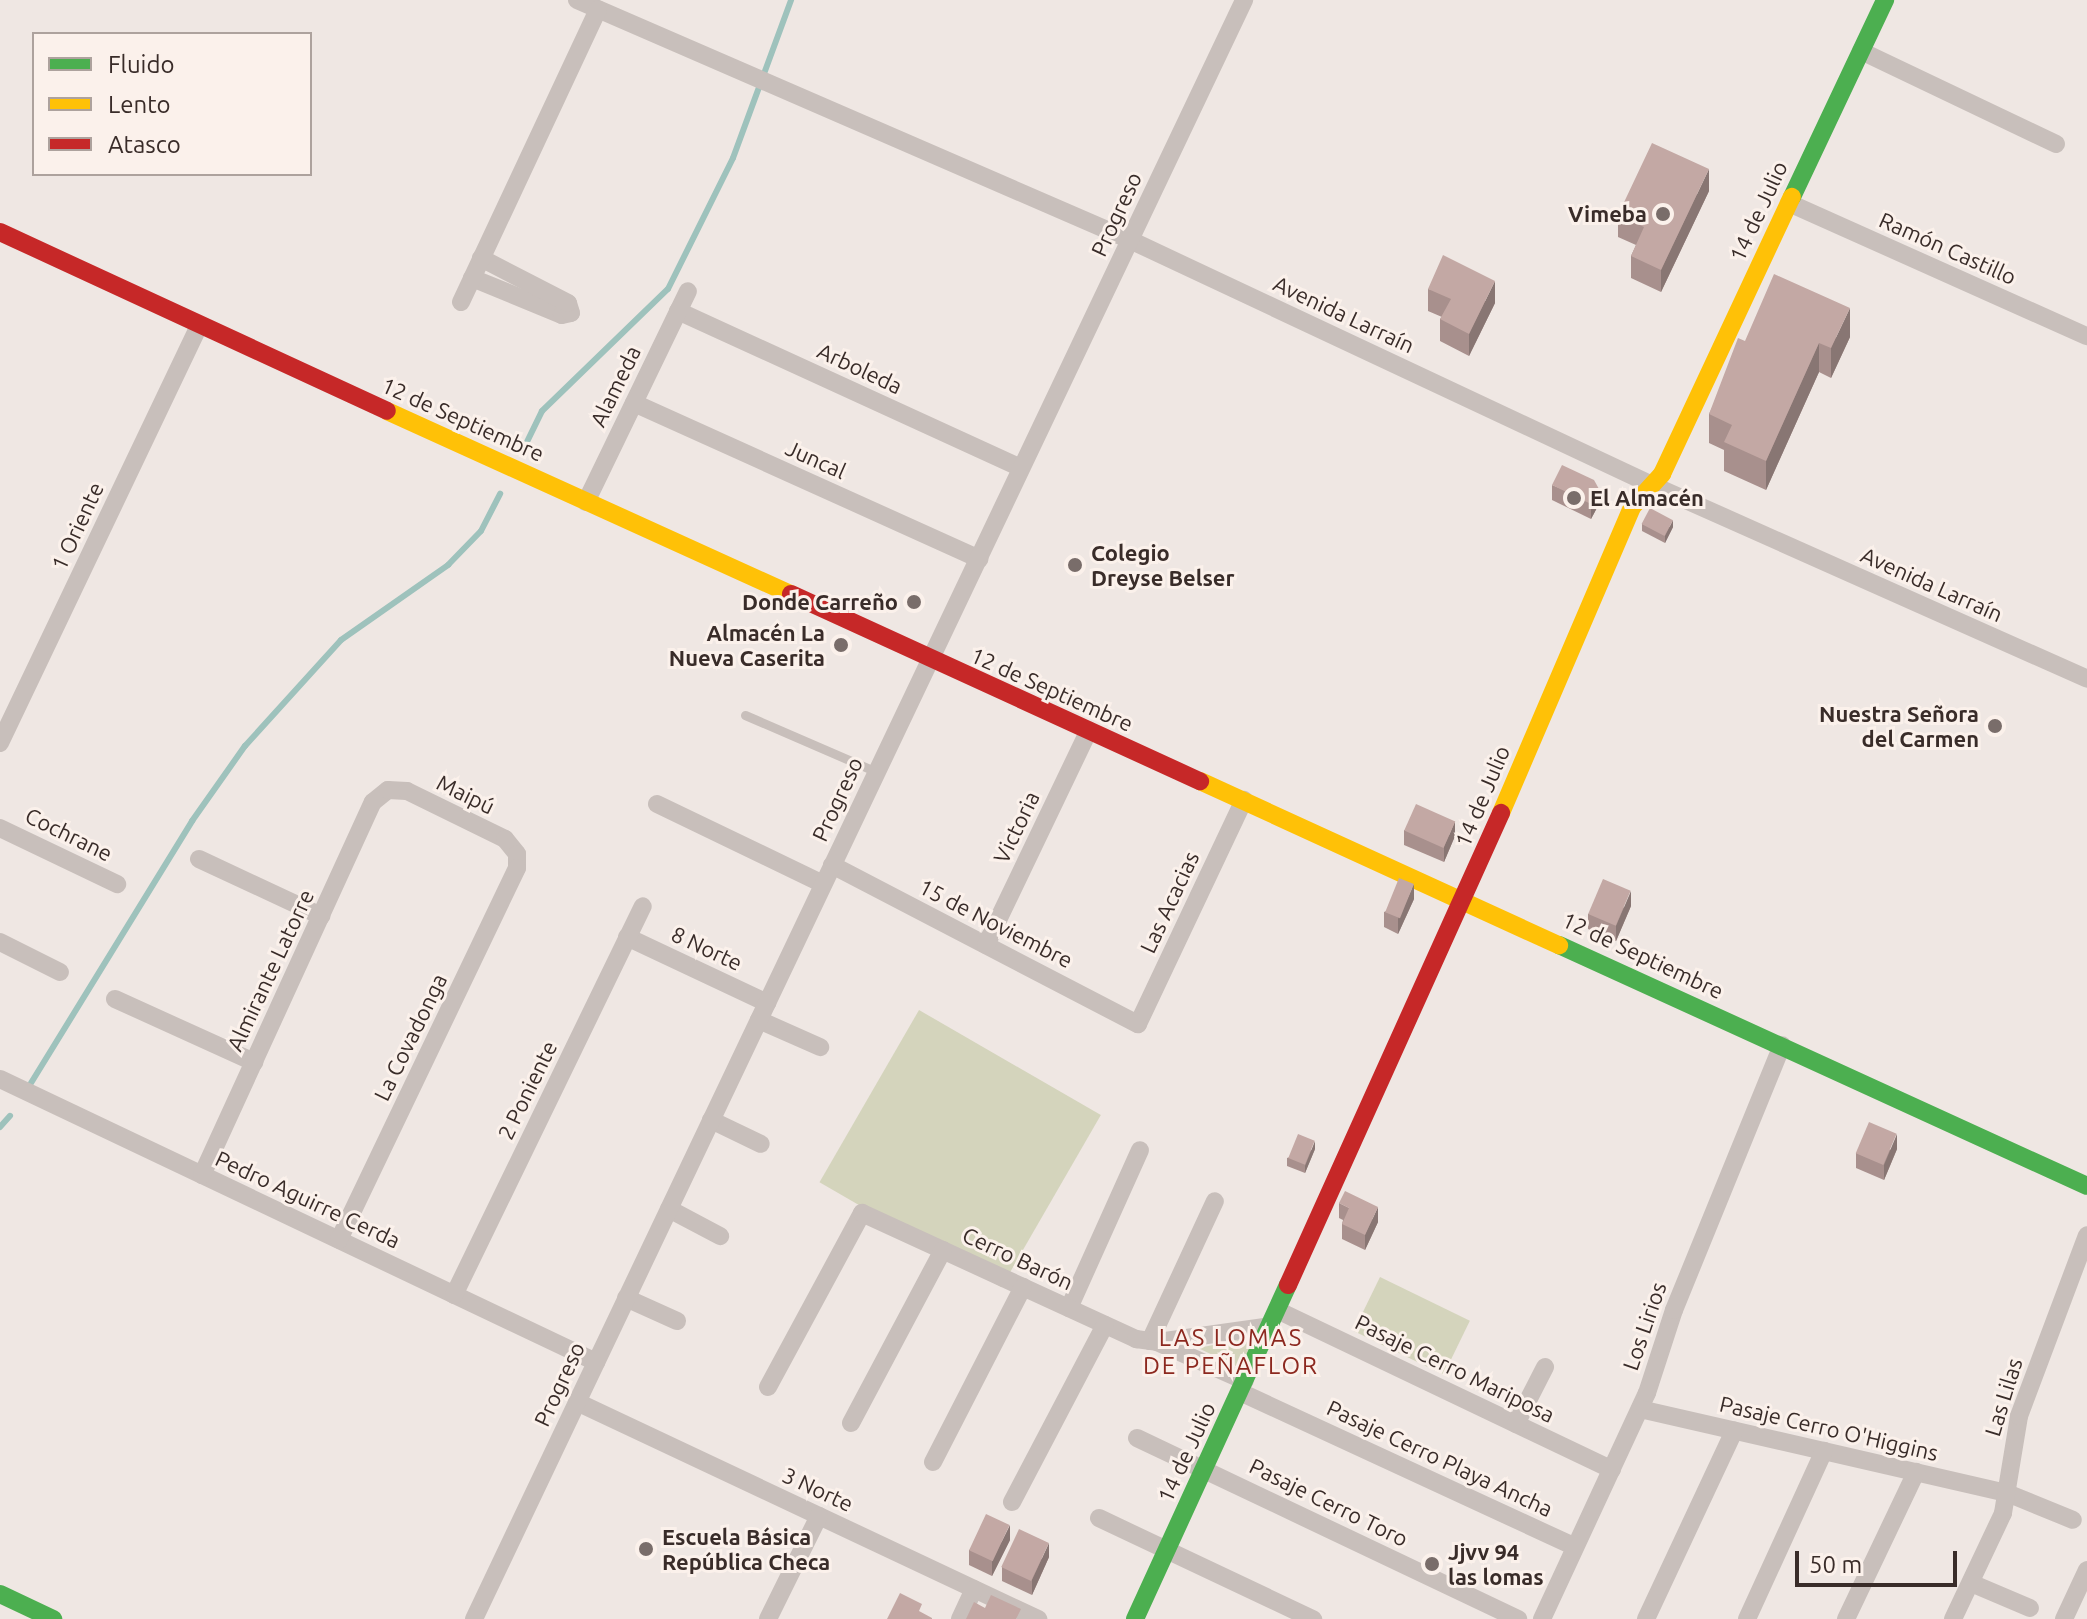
<!DOCTYPE html>
<meta charset="utf-8">
<style>
body{margin:0}
#map{position:relative;width:2087px;height:1619px;overflow:hidden;background:#efe7e3;font-family:Ubuntu,sans-serif}
div>[style]{position:absolute}
[style*='--x']{left:calc(var(--x)*1px);top:calc(var(--y)*1px);width:calc(var(--w)*1px);rotate:calc(var(--a)*1deg)}
.green>*{inset:0;background:#d4d4bc;transform-origin:0 0}
.stream>*{height:6px;margin:-3px;padding:0 3px;transform-origin:3px;border-radius:3px;background:#9ec2bc}
.lane>*{height:9px;margin:-4.5px;padding:0 4.5px;transform-origin:4.5px;border-radius:4.5px;background:#c8bfbb}
.street>*{height:18px;margin:-9px;padding:0 9px;transform-origin:9px;border-radius:9px;background:#c8bfbb}
.fast>*{height:18px;margin:-9px;padding:0 9px;transform-origin:9px;border-radius:9px;background:#4caf50}
.slow>*{height:18px;margin:-9px;padding:0 9px;transform-origin:9px;border-radius:9px;background:#ffc107}
.jam>*{height:18px;margin:-9px;padding:0 9px;transform-origin:9px;border-radius:9px;background:#c62828}
.wall>*{inset:0;background:#a8908d}
.shaded-wall>*{inset:0;background:#887673}
.building>*{inset:0;background:#c3a8a4;transform-origin:0 0}
.dots>*{width:22px;height:22px;translate:-50% -50%;box-sizing:border-box;border:4px solid #fbf1eb;border-radius:50%}
span{translate:-50% -50%;white-space:nowrap;text-align:center;line-height:1.15;-webkit-text-stroke:6px #fbf1eb;paint-order:stroke}
.street-label{font-size:22px;color:#392c29}
.poi-label{font-size:22px;color:#392c29;font-weight:700}
.right{translate:-100% -50%;text-align:right}
.left{translate:0 -50%;text-align:left}
.neighbourhood-label{font-size:24px;color:#8c281f;letter-spacing:2px}
.legend{position:absolute;left:32px;top:32px;width:280px;height:144px;box-sizing:border-box;background:#fbf1eb;border:2px solid #ada29d;margin:0;padding:10px 14px;list-style:none;font-size:24px;color:#392c29}
.legend li{display:flex;align-items:center;gap:16px;height:40px}
.legend b{width:40px;border:2px solid #ada29d}
.scale{position:absolute;left:1795px;top:1551px;width:162px;height:36px;box-sizing:border-box;border:4px solid #392c29;border-top:0;padding-left:10px;font-size:24px;line-height:28px;white-space:nowrap;color:#392c29;-webkit-text-stroke:6px #fbf1eb;paint-order:stroke}
</style>
<div id="map">
<div class="green">
<i style="left:919px;top:1010px;width:210px;height:199px;rotate:30deg"></i>
<i style="left:1380px;top:1277px;width:100px;height:60px;rotate:26deg"></i>
<i style="clip-path:polygon(1254px 1337px,1240px 1368px,1198px 1348px)"></i>
</div>
<div class="stream">
<i style="--x:523;--y:450;--w:43;--a:-64"></i>
<i style="--x:542;--y:411;--w:175;--a:-44.1"></i>
<i style="--x:668;--y:289;--w:146;--a:-63.6"></i>
<i style="--x:733;--y:158;--w:168;--a:-69.8"></i>
<i style="--x:31;--y:1083;--w:308;--a:-58.4"></i>
<i style="--x:192;--y:821;--w:92;--a:-54.8"></i>
<i style="--x:245;--y:746;--w:143;--a:-47.8"></i>
<i style="--x:341;--y:640;--w:131;--a:-35"></i>
<i style="--x:448;--y:565;--w:47;--a:-45.9"></i>
<i style="--x:481;--y:531;--w:42;--a:-62.8"></i>
<i style="--x:0;--y:1127;--w:15;--a:-48"></i>
</div>
<div class="lane">
<i style="--x:745;--y:715;--w:144;--a:23.4"></i>
</div>
<div class="street">
<i style="--x:577;--y:0;--w:603;--a:23.46"></i>
<i style="--x:1130;--y:240;--w:577;--a:25.14"></i>
<i style="--x:1652;--y:485;--w:476;--a:24"></i>
<i style="--x:1861;--y:51;--w:216;--a:25.5"></i>
<i style="--x:1789;--y:203;--w:326;--a:24.1"></i>
<i style="--x:472;--y:278;--w:97;--a:22.3"></i>
<i style="--x:562;--y:315;--w:9;--a:-13"></i>
<i style="--x:571;--y:313;--w:10;--a:-107"></i>
<i style="--x:568;--y:303;--w:98;--a:-152.7"></i>
<i style="--x:461;--y:302;--w:323;--a:-64.9"></i>
<i style="--x:678;--y:311;--w:377;--a:24.6"></i>
<i style="--x:634;--y:403;--w:379;--a:24.3"></i>
<i style="--x:586;--y:502;--w:234;--a:-64.2"></i>
<i style="--x:0;--y:743;--w:460;--a:-64.5"></i>
<i style="--x:657;--y:804;--w:184;--a:25.7"></i>
<i style="--x:0;--y:828;--w:130;--a:25.6"></i>
<i style="--x:199;--y:859;--w:135;--a:25"></i>
<i style="--x:832;--y:865;--w:345;--a:27.5"></i>
<i style="--x:1138;--y:1024;--w:248;--a:-64.7"></i>
<i style="--x:627;--y:937;--w:155;--a:25.2"></i>
<i style="--x:0;--y:942;--w:67;--a:26.6"></i>
<i style="--x:986;--y:945;--w:238;--a:-64.4"></i>
<i style="--x:115;--y:999;--w:153;--a:24.4"></i>
<i style="--x:759;--y:1020;--w:67;--a:23.9"></i>
<i style="--x:0;--y:1079;--w:660;--a:25.4"></i>
<i style="--x:711;--y:1120;--w:55;--a:25.6"></i>
<i style="--x:202;--y:1175;--w:410;--a:-65.4"></i>
<i style="--x:373;--y:802;--w:19;--a:-39"></i>
<i style="--x:388;--y:790;--w:19;--a:3"></i>
<i style="--x:407;--y:791;--w:109;--a:26.1"></i>
<i style="--x:505;--y:839;--w:19;--a:51"></i>
<i style="--x:517;--y:854;--w:14;--a:90"></i>
<i style="--x:517;--y:868;--w:412;--a:115.6"></i>
<i style="--x:669;--y:1209;--w:58;--a:27.9"></i>
<i style="--x:454;--y:1295;--w:432;--a:-64.1"></i>
<i style="--x:626;--y:1298;--w:56;--a:24.3"></i>
<i style="--x:1069;--y:1308;--w:173;--a:-65.8"></i>
<i style="--x:1277;--y:1310;--w:371;--a:25.5"></i>
<i style="--x:1150;--y:1341;--w:154;--a:-65.1"></i>
<i style="--x:1158;--y:1342;--w:113;--a:-8.1"></i>
<i style="--x:768;--y:1387;--w:198;--a:-61.6"></i>
<i style="--x:862;--y:1213;--w:302;--a:24.7"></i>
<i style="--x:1136;--y:1339;--w:21;--a:8"></i>
<i style="--x:1157;--y:1342;--w:96;--a:23.9"></i>
<i style="--x:1240;--y:1392;--w:369;--a:24.8"></i>
<i style="--x:577;--y:1402;--w:510;--a:25.21"></i>
<i style="--x:1640;--y:1409;--w:376;--a:12.9"></i>
<i style="--x:2007;--y:1493;--w:71;--a:22.2"></i>
<i style="--x:851;--y:1423;--w:196;--a:-62"></i>
<i style="--x:1516;--y:1424;--w:64;--a:-63"></i>
<i style="--x:1137;--y:1438;--w:422;--a:25.4"></i>
<i style="--x:933;--y:1462;--w:197;--a:-62.8"></i>
<i style="--x:1012;--y:1502;--w:200;--a:-62.3"></i>
<i style="--x:1099;--y:1518;--w:237;--a:25.3"></i>
<i style="--x:1971;--y:1583;--w:64;--a:23"></i>
<i style="--x:474;--y:1619;--w:1793;--a:-64.56"></i>
<i style="--x:768;--y:1619;--w:115;--a:-63.7"></i>
<i style="--x:960;--y:1619;--w:33;--a:-65"></i>
<i style="--x:1542;--y:1619;--w:249;--a:-65.1"></i>
<i style="--x:1647;--y:1393;--w:87;--a:-72"></i>
<i style="--x:1674;--y:1310;--w:286;--a:-67.8"></i>
<i style="--x:1646;--y:1619;--w:208;--a:-64.9"></i>
<i style="--x:1747;--y:1619;--w:185;--a:-65.4"></i>
<i style="--x:1846;--y:1619;--w:163;--a:-64.5"></i>
<i style="--x:1953;--y:1619;--w:117;--a:-64.7"></i>
<i style="--x:2003;--y:1513;--w:98;--a:-80.6"></i>
<i style="--x:2019;--y:1416;--w:193;--a:-69.4"></i>
<i style="--x:2064;--y:1619;--w:54;--a:-64.9"></i>
</div>
<div class="fast">
<i style="--x:1792;--y:197;--w:218;--a:-64.7"></i>
<i style="--x:1559;--y:945;--w:580;--a:24.53"></i>
<i style="--x:0;--y:1594;--w:59;--a:25.3"></i>
<i style="--x:1135;--y:1619;--w:367;--a:-65.4"></i>
</div>
<div class="slow">
<i style="--x:387;--y:411;--w:444;--a:24.4"></i>
<i style="--x:1200;--y:781;--w:395;--a:24.6"></i>
<i style="--x:1501;--y:813;--w:333;--a:-66.8"></i>
<i style="--x:1632;--y:507;--w:45;--a:-47.7"></i>
<i style="--x:1662;--y:474;--w:306;--a:-64.9"></i>
</div>
<div class="jam">
<i style="--x:0;--y:232;--w:426;--a:24.8"></i>
<i style="--x:791;--y:594;--w:450;--a:24.6"></i>
<i style="--x:1288;--y:1285;--w:518;--a:-65.71"></i>
</div>
<div class="wall">
<i style="clip-path:polygon(1709px 191px,1661px 292px,1631px 278px,1631px 256px,1636px 245px,1618px 237px,1618px 215px)"></i>
<i style="clip-path:polygon(1428px 289px,1495px 303px,1469px 356px,1440px 341px,1440px 319px,1442px 317px,1428px 311px)"></i>
<i style="clip-path:polygon(1850px 337px,1831px 378px,1819px 372px,1766px 490px,1724px 471px,1724px 450px,1709px 443px,1709px 414px,1745px 341px)"></i>
<i style="clip-path:polygon(1552px 485px,1599px 504px,1591px 519px,1552px 500px)"></i>
<i style="clip-path:polygon(1642px 524px,1673px 527px,1665px 543px,1642px 531px)"></i>
<i style="clip-path:polygon(1404px 830px,1455px 836px,1444px 862px,1404px 845px)"></i>
<i style="clip-path:polygon(1414px 899px,1398px 934px,1384px 927px,1384px 912px)"></i>
<i style="clip-path:polygon(1631px 906px,1616px 941px,1588px 929px,1588px 914px)"></i>
<i style="clip-path:polygon(1315px 1149px,1305px 1173px,1287px 1166px,1287px 1158px)"></i>
<i style="clip-path:polygon(1897px 1149px,1884px 1180px,1856px 1168px,1856px 1153px)"></i>
<i style="clip-path:polygon(1339px 1203px,1378px 1222px,1365px 1250px,1342px 1239px,1342px 1224px,1343px 1220px,1339px 1218px)"></i>
<i style="clip-path:polygon(1010px 1540px,992px 1576px,969px 1565px,969px 1550px)"></i>
<i style="clip-path:polygon(1049px 1557px,1032px 1595px,1002px 1581px,1002px 1567px)"></i>
</div>
<div class="shaded-wall">
<i style="clip-path:polygon(1709px 169px,1709px 191px,1661px 292px,1661px 270px)"></i>
<i style="clip-path:polygon(1495px 281px,1495px 303px,1469px 356px,1469px 334px)"></i>
<i style="clip-path:polygon(1850px 308px,1850px 337px,1831px 378px,1831px 348px)"></i>
<i style="clip-path:polygon(1819px 343px,1819px 372px,1766px 490px,1766px 461px)"></i>
<i style="clip-path:polygon(1599px 489px,1599px 504px,1591px 519px,1591px 504px)"></i>
<i style="clip-path:polygon(1673px 520px,1673px 527px,1665px 543px,1665px 536px)"></i>
<i style="clip-path:polygon(1455px 821px,1455px 836px,1444px 862px,1444px 847px)"></i>
<i style="clip-path:polygon(1414px 884px,1414px 899px,1398px 934px,1398px 919px)"></i>
<i style="clip-path:polygon(1631px 891px,1631px 906px,1616px 941px,1616px 926px)"></i>
<i style="clip-path:polygon(1897px 1134px,1897px 1149px,1884px 1180px,1884px 1165px)"></i>
<i style="clip-path:polygon(1315px 1141px,1315px 1149px,1305px 1173px,1305px 1166px)"></i>
<i style="clip-path:polygon(1378px 1207px,1378px 1222px,1365px 1250px,1365px 1235px)"></i>
<i style="clip-path:polygon(1010px 1525px,1010px 1540px,992px 1576px,992px 1561px)"></i>
<i style="clip-path:polygon(1049px 1543px,1049px 1557px,1032px 1595px,1032px 1580px)"></i>
</div>
<div class="building">
<i style="clip-path:polygon(1652px 143px,1709px 169px,1661px 270px,1631px 256px,1644px 227px,1618px 215px)"></i>
<i style="clip-path:polygon(1443px 255px,1495px 281px,1469px 334px,1440px 319px,1451px 299px,1428px 289px)"></i>
<i style="clip-path:polygon(1774px 274px,1850px 308px,1831px 348px,1819px 343px,1766px 461px,1724px 442px,1732px 425px,1709px 414px,1738px 338px,1745px 341px)"></i>
<i style="clip-path:polygon(1562px 465px,1594px 480px,1599px 489px,1591px 504px,1552px 485px)"></i>
<i style="left:1650px;top:508px;width:26px;height:18px;rotate:28deg"></i>
<i style="left:1416px;top:804px;width:43px;height:29px;rotate:24deg"></i>
<i style="left:1399px;top:878px;width:16px;height:37px;rotate:22deg"></i>
<i style="left:1603px;top:879px;width:30px;height:38px;rotate:23deg"></i>
<i style="left:1869px;top:1122px;width:30px;height:34px;rotate:23deg"></i>
<i style="left:1298px;top:1134px;width:18px;height:26px;rotate:22deg"></i>
<i style="clip-path:polygon(1345px 1191px,1378px 1207px,1365px 1235px,1342px 1224px,1349px 1208px,1339px 1203px)"></i>
<i style="left:986px;top:1514px;width:26px;height:40px;rotate:25deg"></i>
<i style="left:1019px;top:1529px;width:33px;height:42px;rotate:25deg"></i>
<i style="clip-path:polygon(900px 1593px,922px 1604px,919px 1611px,932px 1618px,932px 1619px,887px 1619px)"></i>
<i style="clip-path:polygon(991px 1595px,1021px 1609px,1016px 1619px,966px 1619px,974px 1602px,985px 1608px)"></i>
</div>
<div class="dots">
<i style="left:1663px;top:214px;background:#796d6a"></i>
<i style="left:1574px;top:498px;background:#796d6a"></i>
<i style="left:1075px;top:565px;background:#796d6a"></i>
<i style="left:914px;top:602px;background:#796d6a"></i>
<i style="left:841px;top:645px;background:#796d6a"></i>
<i style="left:1995px;top:726px;background:#796d6a"></i>
<i style="left:646px;top:1549px;background:#796d6a"></i>
<i style="left:1432px;top:1564px;background:#796d6a"></i>
</div>
<div class="street-label">
<span style="left:1758px;top:211px;rotate:-65deg">14 de Julio</span>
<span style="left:1116px;top:214px;rotate:-65deg">Progreso</span>
<span style="left:1948px;top:248px;rotate:24deg">Ramón Castillo</span>
<span style="left:1344px;top:314px;rotate:25deg">Avenida Larraín</span>
<span style="left:860px;top:368px;rotate:25deg">Arboleda</span>
<span style="left:615px;top:386px;rotate:-64deg">Alameda</span>
<span style="left:463px;top:419px;rotate:24deg">12 de Septiembre</span>
<span style="left:816px;top:459px;rotate:24deg">Juncal</span>
<span style="left:77px;top:526px;rotate:-65deg">1 Oriente</span>
<span style="left:1932px;top:584px;rotate:24deg">Avenida Larraín</span>
<span style="left:1052px;top:689px;rotate:24deg">12 de Septiembre</span>
<span style="left:466px;top:794px;rotate:26deg">Maipú</span>
<span style="left:1482px;top:796px;rotate:-67deg">14 de Julio</span>
<span style="left:837px;top:799px;rotate:-65deg">Progreso</span>
<span style="left:1016px;top:827px;rotate:-64deg">Victoria</span>
<span style="left:69px;top:834px;rotate:26deg">Cochrane</span>
<span style="left:1169px;top:902px;rotate:-65deg">Las Acacias</span>
<span style="left:996px;top:923px;rotate:27deg">15 de Noviembre</span>
<span style="left:707px;top:948px;rotate:25deg">8 Norte</span>
<span style="left:1643px;top:955px;rotate:25deg">12 de Septiembre</span>
<span style="left:270px;top:970px;rotate:-65deg">Almirante Latorre</span>
<span style="left:410px;top:1037px;rotate:-64deg">La Covadonga</span>
<span style="left:527px;top:1090px;rotate:-64deg">2 Poniente</span>
<span style="left:308px;top:1199px;rotate:25deg">Pedro Aguirre Cerda</span>
<span style="left:1018px;top:1258px;rotate:25deg">Cerro Barón</span>
<span style="left:1644px;top:1326px;rotate:-71deg">Los Lirios</span>
<span style="left:1455px;top:1368px;rotate:26deg">Pasaje Cerro Mariposa</span>
<span style="left:559px;top:1384px;rotate:-65deg">Progreso</span>
<span style="left:2003px;top:1397px;rotate:-73deg">Las Lilas</span>
<span style="left:1829px;top:1428px;rotate:13deg">Pasaje Cerro O'Higgins</span>
<span style="left:1186px;top:1452px;rotate:-65deg">14 de Julio</span>
<span style="left:1440px;top:1458px;rotate:25deg">Pasaje Cerro Playa Ancha</span>
<span style="left:818px;top:1489px;rotate:25deg">3 Norte</span>
<span style="left:1329px;top:1502px;rotate:26deg">Pasaje Cerro Toro</span>
</div>
<div class="poi-label">
<span class="right" style="left:1647px;top:214px">Vimeba</span>
<span class="left" style="left:1590px;top:498px">El Almacén</span>
<span class="left" style="left:1091px;top:565px">Colegio<br>Dreyse Belser</span>
<span class="right" style="left:898px;top:602px">Donde Carreño</span>
<span class="right" style="left:825px;top:645px">Almacén La<br>Nueva Caserita</span>
<span class="right" style="left:1979px;top:726px">Nuestra Señora<br>del Carmen</span>
<span class="left" style="left:662px;top:1549px">Escuela Básica<br>República Checa</span>
<span class="left" style="left:1448px;top:1564px">Jjvv 94<br>las lomas</span>
</div>
<div class="neighbourhood-label">
<span style="left:1231px;top:1352px">LAS LOMAS<br>DE PEÑAFLOR</span>
</div>
<ul class="legend">
<li><b style="height:10px;background:#4caf50"></b>Fluido</li>
<li><b style="height:10px;background:#ffc107"></b>Lento</li>
<li><b style="height:10px;background:#c62828"></b>Atasco</li>
</ul>
<div class="scale">50 m</div>
</div>
